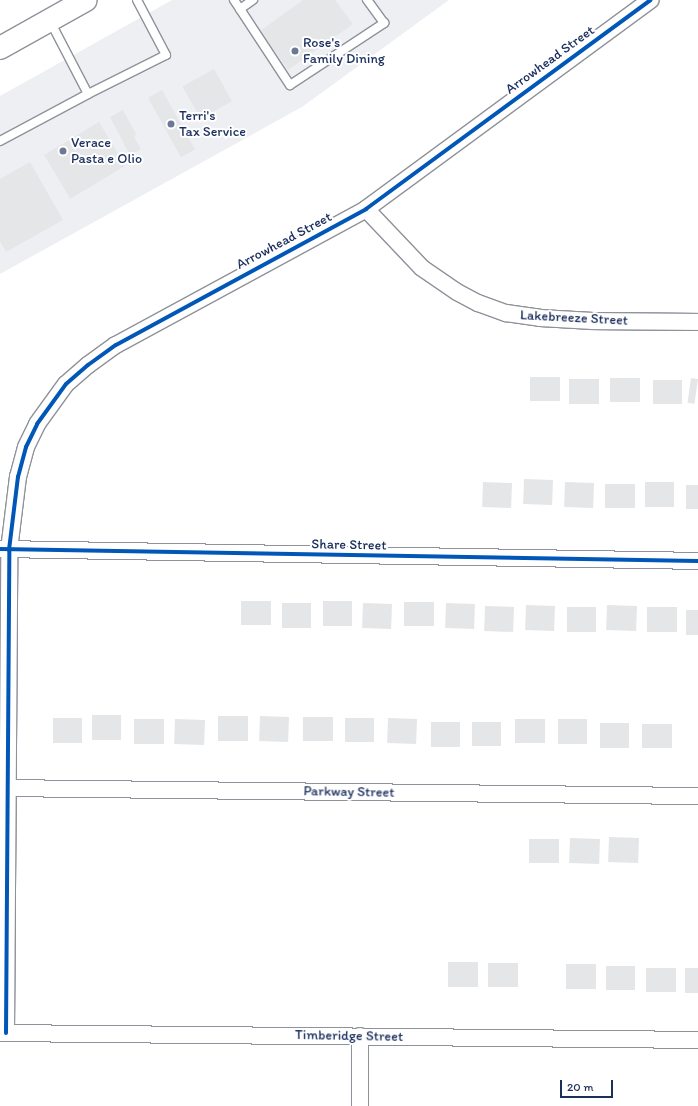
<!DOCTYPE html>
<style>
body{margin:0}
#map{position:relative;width:698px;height:1106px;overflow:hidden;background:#fff;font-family:Itim,sans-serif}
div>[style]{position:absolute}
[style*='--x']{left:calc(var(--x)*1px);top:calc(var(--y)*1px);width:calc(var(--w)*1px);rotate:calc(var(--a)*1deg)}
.built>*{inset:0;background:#edeff3}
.building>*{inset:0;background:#e5e6e8;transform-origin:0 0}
.roads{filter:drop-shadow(1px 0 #8e929a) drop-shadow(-1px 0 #8e929a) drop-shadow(0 1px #8e929a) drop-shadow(0 -1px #8e929a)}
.service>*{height:8px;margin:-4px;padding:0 4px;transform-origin:4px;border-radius:4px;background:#fff}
.minor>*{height:16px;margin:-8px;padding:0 8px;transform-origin:8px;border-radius:8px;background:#fff}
.secondary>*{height:22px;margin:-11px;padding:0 11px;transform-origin:11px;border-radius:11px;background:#fff}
.cycleway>*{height:4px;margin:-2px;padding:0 2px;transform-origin:2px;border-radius:2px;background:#0057b8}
.dots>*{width:11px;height:11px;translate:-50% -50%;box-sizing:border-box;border:2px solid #fff;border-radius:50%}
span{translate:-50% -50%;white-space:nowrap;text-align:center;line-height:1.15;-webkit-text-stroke:4px #fff;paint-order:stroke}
.poi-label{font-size:14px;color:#1b2f5e}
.left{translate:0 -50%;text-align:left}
.street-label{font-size:14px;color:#1b2f5e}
.scale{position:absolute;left:560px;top:1080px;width:53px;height:18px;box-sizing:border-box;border:2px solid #1b2f5e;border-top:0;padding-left:5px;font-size:12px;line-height:14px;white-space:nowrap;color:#1b2f5e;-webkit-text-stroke:3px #fff;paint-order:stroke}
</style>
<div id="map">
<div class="built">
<i style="clip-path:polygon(172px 0,449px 0,302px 107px,0 274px,0 96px)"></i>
</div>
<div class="building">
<i style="clip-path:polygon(303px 0,335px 0,353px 24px,288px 70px,260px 31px)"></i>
<i style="left:214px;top:69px;width:37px;height:36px;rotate:61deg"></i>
<i style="left:162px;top:90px;width:68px;height:16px;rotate:61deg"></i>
<i style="clip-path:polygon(123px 110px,136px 134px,134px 137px,141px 149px,130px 155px,110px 117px)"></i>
<i style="left:99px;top:122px;width:51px;height:64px;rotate:59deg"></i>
<i style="clip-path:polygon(30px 162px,63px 220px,6px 252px,0 241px,0 179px)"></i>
<i style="left:530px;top:377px;width:30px;height:24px"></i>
<i style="left:610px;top:378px;width:30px;height:24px"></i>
<i style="left:691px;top:378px;width:7px;height:25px;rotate:8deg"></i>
<i style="left:569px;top:379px;width:30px;height:25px"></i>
<i style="left:653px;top:380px;width:29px;height:24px"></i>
<i style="left:524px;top:479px;width:29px;height:25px;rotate:2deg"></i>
<i style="left:483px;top:482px;width:29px;height:25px;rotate:2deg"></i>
<i style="left:565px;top:482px;width:29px;height:25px;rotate:2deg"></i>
<i style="left:645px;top:482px;width:29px;height:25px"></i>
<i style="left:605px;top:484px;width:30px;height:24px"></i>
<i style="left:686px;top:485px;width:12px;height:24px"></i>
<i style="left:241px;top:601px;width:30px;height:24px"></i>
<i style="left:323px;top:601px;width:29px;height:25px"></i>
<i style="left:404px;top:602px;width:30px;height:24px"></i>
<i style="left:282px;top:603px;width:29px;height:25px"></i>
<i style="left:363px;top:603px;width:29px;height:25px;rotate:2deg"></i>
<i style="left:446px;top:603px;width:29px;height:25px;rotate:2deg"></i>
<i style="left:526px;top:605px;width:29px;height:25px;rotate:2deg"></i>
<i style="left:607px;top:605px;width:30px;height:25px;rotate:2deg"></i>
<i style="left:485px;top:606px;width:29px;height:25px;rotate:2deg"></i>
<i style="left:567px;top:607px;width:29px;height:25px"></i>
<i style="left:647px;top:607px;width:30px;height:25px"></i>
<i style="left:686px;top:610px;width:12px;height:25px"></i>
<i style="left:92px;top:715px;width:29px;height:25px"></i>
<i style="left:218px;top:716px;width:30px;height:25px"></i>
<i style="left:260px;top:716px;width:29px;height:25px;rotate:2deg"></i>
<i style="left:303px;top:717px;width:30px;height:24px"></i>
<i style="left:53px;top:718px;width:29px;height:25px"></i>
<i style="left:345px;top:718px;width:29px;height:24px"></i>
<i style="left:388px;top:718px;width:29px;height:25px;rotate:2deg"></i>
<i style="left:134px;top:719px;width:30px;height:25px"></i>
<i style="left:175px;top:719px;width:30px;height:25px;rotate:2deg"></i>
<i style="left:515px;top:719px;width:30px;height:24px"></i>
<i style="left:558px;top:719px;width:29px;height:25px"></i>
<i style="left:431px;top:722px;width:29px;height:25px"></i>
<i style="left:472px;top:722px;width:29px;height:24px"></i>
<i style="left:600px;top:723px;width:29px;height:25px"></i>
<i style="left:642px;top:724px;width:30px;height:24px"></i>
<i style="left:609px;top:837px;width:30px;height:25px;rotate:2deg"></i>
<i style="left:570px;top:838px;width:30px;height:25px;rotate:2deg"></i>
<i style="left:529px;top:839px;width:30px;height:24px"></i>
<i style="left:448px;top:962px;width:30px;height:25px"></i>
<i style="left:488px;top:963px;width:30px;height:24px"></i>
<i style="left:566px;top:964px;width:30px;height:25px"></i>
<i style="left:606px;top:966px;width:29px;height:24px"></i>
<i style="left:646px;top:968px;width:30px;height:24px"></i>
<i style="left:685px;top:968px;width:13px;height:25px"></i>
</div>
<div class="roads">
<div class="service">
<i style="--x:234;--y:0;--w:11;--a:56"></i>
<i style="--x:240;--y:9;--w:16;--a:-35"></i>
<i style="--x:240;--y:9;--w:91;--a:56.7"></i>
<i style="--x:290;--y:85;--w:113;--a:-33.4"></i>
<i style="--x:384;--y:23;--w:29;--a:-126"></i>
<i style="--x:50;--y:21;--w:82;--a:62.5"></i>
<i style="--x:88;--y:94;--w:87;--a:-26.6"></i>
<i style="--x:166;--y:55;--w:62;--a:-117.8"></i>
<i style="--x:0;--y:141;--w:100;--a:-28.1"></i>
</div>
<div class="minor">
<i style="--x:366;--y:209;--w:81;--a:46.5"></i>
<i style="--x:422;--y:268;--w:42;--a:34.4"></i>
<i style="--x:457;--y:292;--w:24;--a:28"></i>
<i style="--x:478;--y:303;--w:30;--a:20"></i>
<i style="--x:506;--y:313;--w:34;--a:8"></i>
<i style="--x:540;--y:318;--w:53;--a:3.2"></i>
<i style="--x:593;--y:321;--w:105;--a:0.5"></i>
<i style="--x:0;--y:549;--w:698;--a:0.98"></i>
<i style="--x:0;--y:788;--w:698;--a:0.66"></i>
<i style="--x:0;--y:1033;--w:698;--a:0.57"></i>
<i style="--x:6;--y:1033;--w:483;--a:-89.6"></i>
<i style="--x:9;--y:550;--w:74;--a:-83"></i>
<i style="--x:18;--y:477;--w:31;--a:-75"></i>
<i style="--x:26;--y:447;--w:25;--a:-64"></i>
<i style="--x:37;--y:424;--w:49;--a:-54.1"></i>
<i style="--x:66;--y:384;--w:29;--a:-41"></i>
<i style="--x:88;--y:365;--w:34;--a:-36"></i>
<i style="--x:116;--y:345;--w:285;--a:-28.5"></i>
<i style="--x:366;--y:209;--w:353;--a:-36.3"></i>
<i style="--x:360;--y:1106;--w:70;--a:-90"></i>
</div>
<div class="secondary">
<i style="--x:0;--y:48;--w:98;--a:-29.2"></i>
</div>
</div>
<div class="cycleway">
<i style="--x:0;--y:549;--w:698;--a:0.98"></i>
<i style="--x:6;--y:1033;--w:483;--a:-89.6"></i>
<i style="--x:9;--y:550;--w:74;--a:-83"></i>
<i style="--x:18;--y:477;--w:31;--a:-75"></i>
<i style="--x:26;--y:447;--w:25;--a:-64"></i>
<i style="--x:37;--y:424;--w:49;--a:-54.1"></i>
<i style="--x:66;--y:384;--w:29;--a:-41"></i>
<i style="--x:88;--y:365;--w:34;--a:-36"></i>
<i style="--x:116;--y:345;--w:285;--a:-28.5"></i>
<i style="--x:366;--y:209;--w:353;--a:-36.3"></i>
</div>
<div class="dots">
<i style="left:295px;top:51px;background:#6b7896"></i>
<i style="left:171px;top:124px;background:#6b7896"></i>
<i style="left:63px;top:151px;background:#6b7896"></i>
</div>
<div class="poi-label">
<span class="left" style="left:303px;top:51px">Rose's<br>Family Dining</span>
<span class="left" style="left:179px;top:124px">Terri's<br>Tax Service</span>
<span class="left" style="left:71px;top:151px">Verace<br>Pasta e Olio</span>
</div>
<div class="street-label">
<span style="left:550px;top:60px;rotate:-36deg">Arrowhead Street</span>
<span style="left:284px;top:241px;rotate:-28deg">Arrowhead Street</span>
<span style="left:574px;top:318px;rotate:3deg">Lakebreeze Street</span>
<span style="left:349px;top:545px;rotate:1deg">Share Street</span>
<span style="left:349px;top:792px;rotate:1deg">Parkway Street</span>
<span style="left:349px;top:1036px;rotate:1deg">Timberidge Street</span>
</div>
<div class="scale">20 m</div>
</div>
